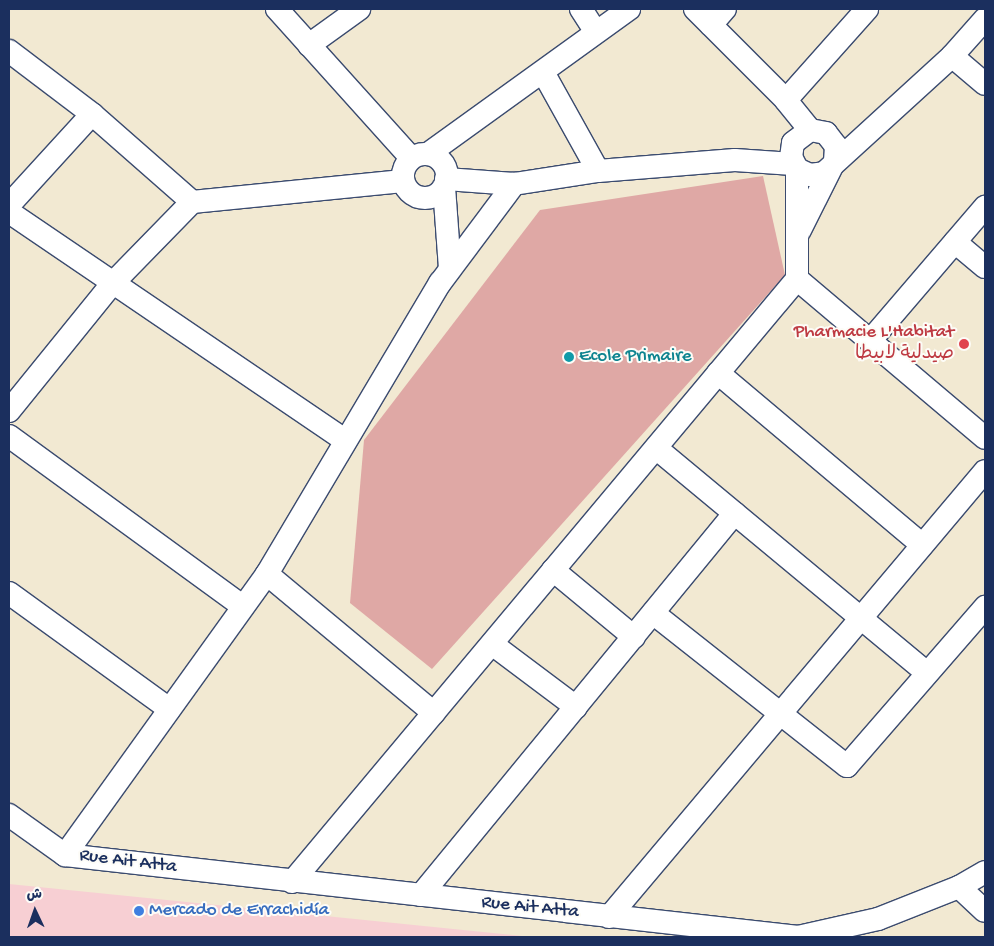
<!DOCTYPE html>
<meta charset="utf-8">
<style>
body{margin:0}
#map{position:relative;width:994px;height:946px;overflow:hidden;background:#f2e9d2;font-family:"Gochi Hand","Playpen Sans Arabic",sans-serif}
div>[style]{position:absolute}
[style*='--x']{left:calc(var(--x)*1px);top:calc(var(--y)*1px);width:calc(var(--w)*1px);rotate:calc(var(--a)*1deg)}
.built>*{inset:0;background:#f7cfd3}
.building>*{inset:0;background:#dfa8a5}
.roads{filter:drop-shadow(1px 0 #3b4b6f) drop-shadow(-1px 0 #3b4b6f) drop-shadow(0 1px #3b4b6f) drop-shadow(0 -1px #3b4b6f)}
.minor>*{height:22px;margin:-11px;padding:0 11px;transform-origin:11px;border-radius:11px;background:#fff}
.minor>.ring{margin:-11px;padding:0;box-sizing:content-box;background:none;border:22px solid #fff;border-radius:50%}
.dots>*{width:14px;height:14px;translate:-50% -50%;box-sizing:border-box;border:2px solid #fdfcf7;border-radius:50%}
span{translate:-50% -50%;white-space:nowrap;text-align:center;line-height:1.15;-webkit-text-stroke:4px #fdfcf7;paint-order:stroke}
.health-label{font-size:19px;color:#be3a42}
.right{translate:-100% -50%;text-align:right}
.culture-label{font-size:19px;color:#0d838f}
.left{translate:0 -50%;text-align:left}
.street-label{font-size:19px;color:#1b2f5e}
.shop-label{font-size:19px;color:#366cbe}
.frame{position:absolute;inset:0;border:10px solid #1b2f5e;pointer-events:none}
.north{position:absolute;left:10px;top:886px;width:50px;height:50px;-webkit-text-stroke:4px #fdfcf7;paint-order:stroke;rotate:357deg;font-size:14px;font-weight:700;line-height:20px;text-align:center;color:#1b2f5e}
.north::after{content:'';display:block;margin:auto;width:18px;height:22px;background:#1b2f5e;clip-path:polygon(50% 0,100% 100%,50% 72%,0 100%)}
</style>
<div id="map">
<div class="built">
<i style="clip-path:polygon(9px 884px,532px 937px,9px 937px)"></i>
</div>
<div class="building">
<i style="clip-path:polygon(763px 176px,785px 275px,432px 669px,350px 603px,364px 440px,540px 210px)"></i>
</div>
<div class="roads">
<div class="minor">
<i style="--x:277;--y:9;--w:200;--a:48"></i>
<i style="--x:581;--y:9;--w:27;--a:57"></i>
<i style="--x:695;--y:9;--w:129;--a:45"></i>
<i style="--x:711;--y:25;--w:21;--a:-49"></i>
<i style="--x:309;--y:45;--w:62;--a:-35.8"></i>
<i style="--x:9;--y:51;--w:104;--a:37.2"></i>
<i style="--x:92;--y:114;--w:133;--a:41.3"></i>
<i style="--x:952;--y:56;--w:43;--a:40.3"></i>
<i style="--x:543;--y:72;--w:113;--a:60.9"></i>
<i style="--x:810;--y:130;--w:38;--a:-129"></i>
<i style="--x:786;--y:100;--w:122;--a:-48.3"></i>
<i style="--x:428;--y:154;--w:248;--a:-35.8"></i>
<i class="ring" style="left:403px;top:154px;width:22px;height:22px"></i>
<i style="--x:835;--y:161;--w:15;--a:-86"></i>
<i style="--x:836;--y:146;--w:16;--a:-128"></i>
<i style="--x:826;--y:133;--w:16;--a:-169"></i>
<i style="--x:810;--y:130;--w:21;--a:143"></i>
<i style="--x:793;--y:143;--w:14;--a:98"></i>
<i style="--x:791;--y:157;--w:13;--a:63"></i>
<i style="--x:797;--y:169;--w:14;--a:25"></i>
<i style="--x:810;--y:175;--w:14;--a:-8"></i>
<i style="--x:824;--y:173;--w:173;--a:-42.4"></i>
<i style="--x:952;--y:56;--w:50;--a:-48.3"></i>
<i style="--x:446;--y:179;--w:68;--a:4.2"></i>
<i style="--x:514;--y:184;--w:85;--a:-8.8"></i>
<i style="--x:598;--y:171;--w:137;--a:-4.6"></i>
<i style="--x:735;--y:160;--w:58;--a:3.9"></i>
<i style="--x:444;--y:187;--w:82;--a:85.8"></i>
<i style="--x:9;--y:205;--w:123;--a:-47.6"></i>
<i style="--x:9;--y:212;--w:406;--a:34.2"></i>
<i style="--x:800;--y:230;--w:69;--a:-63.4"></i>
<i style="--x:955;--y:242;--w:39;--a:40"></i>
<i style="--x:797;--y:279;--w:246;--a:40.2"></i>
<i style="--x:870;--y:341;--w:177;--a:-49.4"></i>
<i style="--x:718;--y:373;--w:267;--a:40.1"></i>
<i style="--x:9;--y:411;--w:162;--a:-51"></i>
<i style="--x:111;--y:285;--w:116;--a:-45.7"></i>
<i style="--x:192;--y:202;--w:212;--a:-5.7"></i>
<i style="--x:9;--y:436;--w:288;--a:36.1"></i>
<i style="--x:656;--y:448;--w:352;--a:39.7"></i>
<i style="--x:553;--y:570;--w:105;--a:39.6"></i>
<i style="--x:267;--y:574;--w:217;--a:39.8"></i>
<i style="--x:9;--y:593;--w:198;--a:35.9"></i>
<i style="--x:653;--y:613;--w:247;--a:38.3"></i>
<i style="--x:847;--y:766;--w:211;--a:-49"></i>
<i style="--x:492;--y:644;--w:105;--a:36.9"></i>
<i style="--x:9;--y:815;--w:69;--a:35.5"></i>
<i style="--x:65;--y:855;--w:738;--a:6.38"></i>
<i style="--x:798;--y:937;--w:82;--a:-12.7"></i>
<i style="--x:878;--y:919;--w:87;--a:-21.6"></i>
<i style="--x:959;--y:887;--w:30;--a:-30"></i>
<i style="--x:65;--y:855;--w:346;--a:-54.3"></i>
<i style="--x:267;--y:574;--w:339;--a:-59.3"></i>
<i style="--x:440;--y:283;--w:124;--a:-53.2"></i>
<i style="--x:292;--y:882;--w:787;--a:-50.05"></i>
<i style="--x:797;--y:279;--w:110;--a:-90"></i>
<i style="--x:959;--y:887;--w:35;--a:43"></i>
<i style="--x:421;--y:895;--w:494;--a:-50.6"></i>
<i style="--x:609;--y:917;--w:583;--a:-49.87"></i>
</div>
</div>
<div class="dots">
<i style="left:964px;top:344px;background:#e0444e"></i>
<i style="left:569px;top:357px;background:#0f9aa8"></i>
<i style="left:139px;top:911px;background:#3f7fe0"></i>
</div>
<div class="health-label">
<span class="right" style="left:954px;top:344px">Pharmacie L'Habitat<br>صيدلية لابيطا</span>
</div>
<div class="culture-label">
<span class="left" style="left:579px;top:357px">Ecole Primaire</span>
</div>
<div class="street-label">
<span style="left:128px;top:862px;rotate:7deg">Rue Ait Atta</span>
<span style="left:530px;top:908px;rotate:6deg">Rue Ait Atta</span>
</div>
<div class="shop-label">
<span class="left" style="left:149px;top:911px">Mercado de Errachidía</span>
</div>
<div class="frame"></div>
<div class="north">ش</div>
</div>
